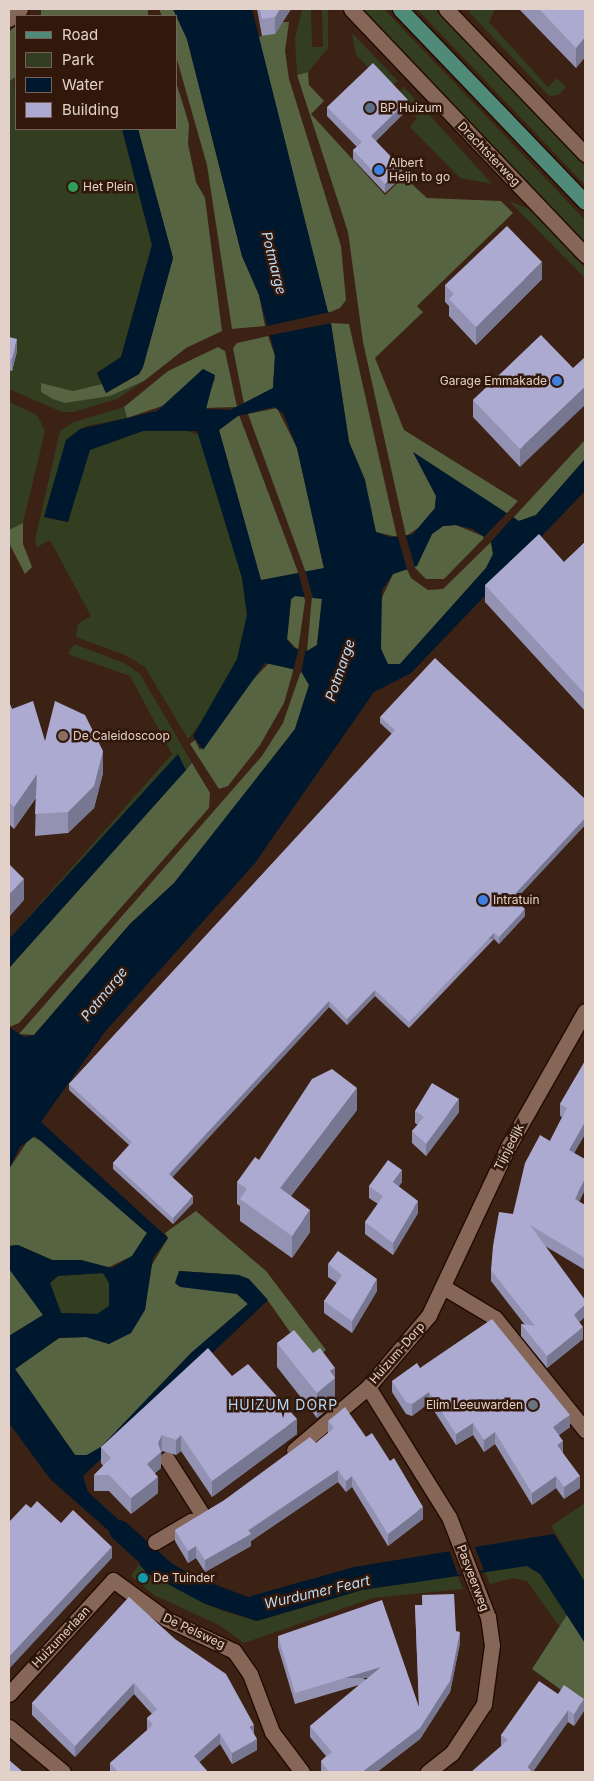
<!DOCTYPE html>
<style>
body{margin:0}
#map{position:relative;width:594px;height:1781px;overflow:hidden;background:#3c2215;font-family:Inter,sans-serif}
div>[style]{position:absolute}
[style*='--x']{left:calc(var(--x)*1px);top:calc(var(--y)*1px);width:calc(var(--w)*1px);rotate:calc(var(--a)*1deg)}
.green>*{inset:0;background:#333e21}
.forest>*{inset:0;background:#566442;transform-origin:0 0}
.water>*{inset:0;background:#00182d}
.pier>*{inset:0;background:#3c2215;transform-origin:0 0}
.canal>*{height:21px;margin:-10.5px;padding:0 10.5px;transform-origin:10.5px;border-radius:10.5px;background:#00182d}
.roads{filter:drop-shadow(1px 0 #220a01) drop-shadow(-1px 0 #220a01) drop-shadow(0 1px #220a01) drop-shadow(0 -1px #220a01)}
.minor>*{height:15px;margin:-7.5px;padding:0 7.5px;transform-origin:7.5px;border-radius:7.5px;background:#856657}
.major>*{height:15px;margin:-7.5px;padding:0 7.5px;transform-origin:7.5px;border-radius:7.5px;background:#508b79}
.wall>*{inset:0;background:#9492b3}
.shaded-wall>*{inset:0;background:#787792;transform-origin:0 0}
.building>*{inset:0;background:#acaad0}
.dots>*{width:14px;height:14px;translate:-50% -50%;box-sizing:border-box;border:2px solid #31180b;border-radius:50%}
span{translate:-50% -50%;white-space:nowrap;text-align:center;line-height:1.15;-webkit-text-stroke:5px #31180b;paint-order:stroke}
.poi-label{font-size:12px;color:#e2d1c8}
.left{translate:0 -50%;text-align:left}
.right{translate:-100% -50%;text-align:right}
.street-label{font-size:12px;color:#e2d1c8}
.water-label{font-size:14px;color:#bddcf8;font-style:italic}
.neighbourhood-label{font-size:14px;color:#b4d6f8;letter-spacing:1px}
.frame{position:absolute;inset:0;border:10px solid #e2d1c8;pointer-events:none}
.legend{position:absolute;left:15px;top:15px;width:162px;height:115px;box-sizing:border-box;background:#31180b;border:1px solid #786257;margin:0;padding:6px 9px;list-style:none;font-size:15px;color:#e2d1c8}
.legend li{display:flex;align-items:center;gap:10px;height:25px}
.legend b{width:25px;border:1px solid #786257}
</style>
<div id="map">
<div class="green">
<i style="clip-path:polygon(evenodd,302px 9px,328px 9px,328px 48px,308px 72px,297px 75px,295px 38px,302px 9px,311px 10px,322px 10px,323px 47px,312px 47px,311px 10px)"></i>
<i style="clip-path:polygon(361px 9px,384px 9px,585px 220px,585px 242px)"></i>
<i style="clip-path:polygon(417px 9px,435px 9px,543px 121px,585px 166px,585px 185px)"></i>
<i style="clip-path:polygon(471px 9px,495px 9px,489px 22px,548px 87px,557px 78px,566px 87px,558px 95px,549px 96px,469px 12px)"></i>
<i style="clip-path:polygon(352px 33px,398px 81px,392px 86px,398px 93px,404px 87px,492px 184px,460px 178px,410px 127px,417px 118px,356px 55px)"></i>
<i style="clip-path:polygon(14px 76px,16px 129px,122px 129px,152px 245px,121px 357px,97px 373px,102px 384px,73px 391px,41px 383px,41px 392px,110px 396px,144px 381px,117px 399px,73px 412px,62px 412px,9px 389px,9px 81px)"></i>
<i style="clip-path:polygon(509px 201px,529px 209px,557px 237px,585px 268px,584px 277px)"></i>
<i style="clip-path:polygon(9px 402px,37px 415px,45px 431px,23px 523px,9px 530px)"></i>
<i style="clip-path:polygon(124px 407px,127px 418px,86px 426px,66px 440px,44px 517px,68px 522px,86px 452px,93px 448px,143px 431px,182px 430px,200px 435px,242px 578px,247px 615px,237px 659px,210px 711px,188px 739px,145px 667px,125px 655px,76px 637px,78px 624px,91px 616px,50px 540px,37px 547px,35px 540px,60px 431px,74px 422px)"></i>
<i style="clip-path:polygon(74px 644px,124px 663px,140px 674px,192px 763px,9px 939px,172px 754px,130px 676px,68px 654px)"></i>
<i style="clip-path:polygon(103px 1273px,109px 1283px,110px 1306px,97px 1314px,61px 1313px,50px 1283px,58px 1276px)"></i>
<i style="clip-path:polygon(585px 1503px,585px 1582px,551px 1526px)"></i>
<i style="clip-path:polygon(139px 1564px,148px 1573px,222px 1611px,257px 1621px,362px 1590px,457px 1573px,463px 1589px,373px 1598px,244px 1643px,219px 1625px,154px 1595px,131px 1576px)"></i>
<i style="clip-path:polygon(511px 1566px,527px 1566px,540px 1574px,567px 1615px,560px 1627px,527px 1581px,513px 1578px,490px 1584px,484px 1570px)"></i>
</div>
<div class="forest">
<i style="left:41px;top:9px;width:107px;height:10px"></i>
<i style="clip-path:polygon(159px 9px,173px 9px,187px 39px,242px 256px,259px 295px,265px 326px,232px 329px,207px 165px,176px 56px,176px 16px,162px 16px)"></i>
<i style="clip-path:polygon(283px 22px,289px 22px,285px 51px,289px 79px,341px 246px,346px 300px,340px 308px,328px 313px,257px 37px,274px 34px)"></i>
<i style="clip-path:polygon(16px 25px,16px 77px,9px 81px,9px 32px)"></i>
<i style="clip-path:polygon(308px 72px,309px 85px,324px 101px,311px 114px,385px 195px,404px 177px,427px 198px,501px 201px,513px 213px,417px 306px,423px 312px,375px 358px,404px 430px,518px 501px,506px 514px,413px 452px,436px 496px,435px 508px,426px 523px,406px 536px,363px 342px,348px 232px,297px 75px)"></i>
<i style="clip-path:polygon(176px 82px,189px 124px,188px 144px,196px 182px,205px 198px,222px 331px,186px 348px,144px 381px,110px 396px,65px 403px,53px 399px,41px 392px,41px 383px,73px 391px,102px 384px,106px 393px,139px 374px,143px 367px,173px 258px,138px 129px,176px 129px)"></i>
<i style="clip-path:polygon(331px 323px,349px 324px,397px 537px,376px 532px,370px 519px,365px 480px,349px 442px)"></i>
<i style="clip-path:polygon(268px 336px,275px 356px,273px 388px,244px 404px,233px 348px,237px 343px)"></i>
<i style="clip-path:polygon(218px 347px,225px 351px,237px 407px,203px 408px,215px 378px,203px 369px,165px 405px,127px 418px,124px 407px,168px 371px)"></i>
<i style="clip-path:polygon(277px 408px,297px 448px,324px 569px,306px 573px,248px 414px)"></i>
<i style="clip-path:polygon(239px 415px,285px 537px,299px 575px,261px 581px,219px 430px)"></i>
<i style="clip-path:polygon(585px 440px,585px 459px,536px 515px,519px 521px,513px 518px)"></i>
<i style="clip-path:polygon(23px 523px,23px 544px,32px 567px,25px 574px,9px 543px,9px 530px)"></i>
<i style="clip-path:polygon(456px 525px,485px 537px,444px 579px,426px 579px,414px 567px,432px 534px,443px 526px)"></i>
<i style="clip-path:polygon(491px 542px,493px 554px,486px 568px,400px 664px,387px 664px,381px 649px,380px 602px,393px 574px,407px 569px,411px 578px,428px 590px,443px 589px)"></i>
<i style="clip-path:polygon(317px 595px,322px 599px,317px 645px,307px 651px,312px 596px)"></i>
<i style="clip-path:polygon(295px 596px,304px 596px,305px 601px,298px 650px,287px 639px,291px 599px)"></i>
<i style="clip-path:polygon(270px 662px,294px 668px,284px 703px,260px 745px,228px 786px,219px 789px,190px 744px,195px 740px,200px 750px,241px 692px)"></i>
<i style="clip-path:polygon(301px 671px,309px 685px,295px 729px,248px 793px,174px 883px,130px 924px,34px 1035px,19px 1034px,262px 756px,283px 723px)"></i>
<i style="clip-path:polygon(192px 763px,210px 793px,209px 808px,19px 1023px,9px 1027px,9px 968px)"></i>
<i style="clip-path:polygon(31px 1136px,43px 1142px,147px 1233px,132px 1256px,107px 1268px,81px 1260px,52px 1260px,18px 1245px,9px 1246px,9px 1169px)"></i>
<i style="clip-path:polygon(196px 1211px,266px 1271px,326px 1350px,311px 1362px,269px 1302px,239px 1275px,179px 1271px,237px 1294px,248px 1304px,191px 1353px,101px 1447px,87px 1455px,75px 1455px,15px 1369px,59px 1338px,86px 1337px,109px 1344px,145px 1310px,150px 1268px,168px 1238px,165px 1233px)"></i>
<i style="clip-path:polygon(12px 1268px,43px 1315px,9px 1336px,9px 1269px)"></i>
<i style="clip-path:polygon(567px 1615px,585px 1643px,585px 1707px,532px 1669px)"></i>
</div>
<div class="water">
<i style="clip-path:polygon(evenodd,173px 9px,252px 9px,331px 324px,349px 442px,365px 480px,376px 532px,390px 537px,412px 535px,435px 508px,436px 496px,413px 452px,519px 521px,536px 515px,585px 459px,585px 491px,411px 673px,374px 692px,255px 863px,104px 1033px,41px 1122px,168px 1238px,153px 1258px,145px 1310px,131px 1333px,109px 1344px,86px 1337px,59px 1338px,15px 1369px,75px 1455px,87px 1455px,101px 1447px,191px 1353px,248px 1304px,237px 1294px,180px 1287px,175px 1283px,179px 1271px,239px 1275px,249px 1279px,268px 1300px,83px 1476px,88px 1492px,144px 1543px,135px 1554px,50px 1479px,9px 1423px,9px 1336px,43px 1315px,9px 1269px,9px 1246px,18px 1245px,52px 1260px,81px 1260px,112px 1268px,132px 1256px,147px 1233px,35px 1136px,20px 1147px,9px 1169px,9px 1027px,24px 1037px,34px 1035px,130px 924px,174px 883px,295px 729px,309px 685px,301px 671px,265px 663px,203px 750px,193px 736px,237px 659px,247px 615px,242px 578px,197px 431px,143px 431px,90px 450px,68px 522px,44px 517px,66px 440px,80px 429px,157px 411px,203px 369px,215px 375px,206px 409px,230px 410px,273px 388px,275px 355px,259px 295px,242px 256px,187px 39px,173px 9px,274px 407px,283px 413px,297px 448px,324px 568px,261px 580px,219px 430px,238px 416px,274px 407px,173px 9px,456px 525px,473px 529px,491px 542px,493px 554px,486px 568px,400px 664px,388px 664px,381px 649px,382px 590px,393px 574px,417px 566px,432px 534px,443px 526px,456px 525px,173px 9px,295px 596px,322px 599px,317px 645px,307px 651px,294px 648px,287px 639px,291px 599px,295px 596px,173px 9px,103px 1273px,109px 1283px,109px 1306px,97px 1314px,61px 1313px,50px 1283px,58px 1276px,103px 1273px)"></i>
<i style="clip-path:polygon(122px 129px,138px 129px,173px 258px,143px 367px,139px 374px,106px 393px,97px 373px,121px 357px,152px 245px)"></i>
<i style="clip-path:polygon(178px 754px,186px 770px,9px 968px,9px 939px)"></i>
<i style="clip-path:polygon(554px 1534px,585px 1582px,585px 1643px,540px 1574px,527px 1566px,362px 1590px,257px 1621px,205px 1604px,147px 1573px,139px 1564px,151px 1551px,193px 1576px,248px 1597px,354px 1567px)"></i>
</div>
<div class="pier">
<i style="clip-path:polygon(330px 312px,332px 323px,266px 336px,263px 327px)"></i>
<i style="clip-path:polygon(508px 512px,514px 516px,489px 544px,483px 538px)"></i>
<i style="left:405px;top:533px;width:37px;height:8px;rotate:74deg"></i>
<i style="clip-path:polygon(306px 571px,306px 573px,313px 598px,305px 598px,298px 572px)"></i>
<i style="clip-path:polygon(299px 647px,306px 648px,301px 673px,293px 671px)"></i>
<i style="clip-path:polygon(474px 1545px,484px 1570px,458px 1575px,449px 1550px)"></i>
</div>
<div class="canal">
<i style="--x:119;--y:1530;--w:64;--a:41.9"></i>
</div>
<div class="roads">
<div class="minor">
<i style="--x:351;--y:9;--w:340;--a:46.4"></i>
<i style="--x:446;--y:9;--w:201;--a:46.2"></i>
<i style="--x:9;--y:19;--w:15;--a:-42"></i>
<i style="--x:445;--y:1288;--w:58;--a:31"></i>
<i style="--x:495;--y:1318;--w:144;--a:51.2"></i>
<i style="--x:368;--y:1387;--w:153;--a:58.1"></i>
<i style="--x:449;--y:1517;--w:107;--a:68.7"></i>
<i style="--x:488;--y:1617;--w:28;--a:82"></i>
<i style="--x:492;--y:1645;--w:60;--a:97.7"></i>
<i style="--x:484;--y:1704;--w:59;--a:123.1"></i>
<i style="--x:452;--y:1753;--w:31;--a:142"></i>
<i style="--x:294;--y:1450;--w:97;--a:-40.4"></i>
<i style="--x:368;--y:1387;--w:94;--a:-49.7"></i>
<i style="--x:429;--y:1315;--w:186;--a:-64.8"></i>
<i style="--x:508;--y:1147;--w:156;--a:-60.5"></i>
<i style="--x:167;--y:1459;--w:65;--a:57.5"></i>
<i style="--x:155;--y:1542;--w:42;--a:-30.3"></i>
<i style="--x:9;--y:1694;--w:154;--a:-47.6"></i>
<i style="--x:113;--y:1580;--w:66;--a:36.3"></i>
<i style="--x:166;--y:1619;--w:75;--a:25.2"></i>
<i style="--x:234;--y:1651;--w:28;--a:55"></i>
<i style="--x:250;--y:1674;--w:62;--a:69.2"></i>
<i style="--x:272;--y:1732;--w:50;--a:53.1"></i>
<i style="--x:9;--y:1727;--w:70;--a:39.8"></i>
</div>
<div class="major">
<i style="--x:400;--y:9;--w:267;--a:46.2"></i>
</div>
</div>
<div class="wall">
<i style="clip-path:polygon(257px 9px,291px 9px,275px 34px,262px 36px)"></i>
<i style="clip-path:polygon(519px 9px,585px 9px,585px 57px,576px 68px)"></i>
<i style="clip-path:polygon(327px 107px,408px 109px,376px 141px,402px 177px,385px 193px,353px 159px,353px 150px,357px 147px,327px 116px)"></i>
<i style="clip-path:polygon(542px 279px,476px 345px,449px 316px,449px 306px,445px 302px,445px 285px)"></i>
<i style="clip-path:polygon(541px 335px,520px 467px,473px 417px,473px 400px)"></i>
<i style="clip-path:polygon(9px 337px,17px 351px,12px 371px,9px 370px)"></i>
<i style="clip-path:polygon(585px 542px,585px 711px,485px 602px,485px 585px,564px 562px)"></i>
<i style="clip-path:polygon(9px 702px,12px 709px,45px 741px,103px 773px,94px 808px,68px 833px,35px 836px,36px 798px,14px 829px,9px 824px)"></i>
<i style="clip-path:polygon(380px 717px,585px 799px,585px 825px,515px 900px,525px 916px,499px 944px,494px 939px,409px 1028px,375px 996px,347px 1025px,329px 1007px,172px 1177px,193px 1203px,173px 1224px,113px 1169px,113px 1163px,129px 1145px,69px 1090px,69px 1084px,392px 734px,380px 723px)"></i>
<i style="clip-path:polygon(585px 1061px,585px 1134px,574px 1153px,579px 1202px,585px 1205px,585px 1270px,545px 1246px,579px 1322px,583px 1339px,547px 1368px,521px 1336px,521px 1324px,525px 1325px,491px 1281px,491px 1270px,513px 1214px,562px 1117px,560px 1116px,560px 1104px)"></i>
<i style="clip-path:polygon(357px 1110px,291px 1196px,310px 1232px,292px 1258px,240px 1221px,240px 1206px,237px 1204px,237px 1182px,259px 1160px)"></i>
<i style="clip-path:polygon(415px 1111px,459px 1112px,426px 1156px,412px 1143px,412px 1131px,418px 1125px,415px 1123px)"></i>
<i style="clip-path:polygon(402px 1182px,398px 1187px,418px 1213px,393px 1255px,365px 1234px,365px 1222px,378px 1204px,369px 1198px,369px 1186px)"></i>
<i style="clip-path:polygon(328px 1264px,377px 1291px,352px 1333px,324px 1313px,324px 1301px,337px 1283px,328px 1277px)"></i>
<i style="clip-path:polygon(277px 1343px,335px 1393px,335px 1403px,317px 1418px,277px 1367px)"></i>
<i style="clip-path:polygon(420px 1368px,570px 1427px,559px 1435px,563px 1453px,580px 1488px,564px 1499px,556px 1488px,532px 1505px,495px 1444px,484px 1452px,473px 1435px,456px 1445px,429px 1403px,412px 1416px,406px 1414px,392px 1392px,392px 1381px)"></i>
<i style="clip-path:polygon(232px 1376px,297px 1434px,212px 1497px,181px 1451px,176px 1455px,162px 1451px,161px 1453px,161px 1468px,155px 1473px,158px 1493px,131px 1514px,109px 1491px,94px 1491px,94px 1475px,103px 1466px,101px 1463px,101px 1447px)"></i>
<i style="clip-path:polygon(328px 1421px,366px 1437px,423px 1519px,388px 1546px,352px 1487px,346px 1492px,338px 1482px,251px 1541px,251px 1546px,205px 1572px,196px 1558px,188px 1563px,175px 1541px,175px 1530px,223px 1501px,316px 1443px,328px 1433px)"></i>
<i style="clip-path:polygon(422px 1595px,456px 1631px,460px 1643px,450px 1692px,420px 1739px,377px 1772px,321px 1772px,321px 1761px,326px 1756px,310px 1737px,310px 1726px,359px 1685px,295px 1704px,278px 1647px,278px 1636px,419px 1706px,415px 1605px,422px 1605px)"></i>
<i style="clip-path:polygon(129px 1597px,254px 1734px,257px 1750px,232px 1764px,220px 1744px,199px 1762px,208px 1772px,110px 1772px,110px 1763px,147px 1730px,147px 1718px,152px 1714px,134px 1694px,75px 1757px,32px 1715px,32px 1703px)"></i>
<i style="clip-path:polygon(558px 1694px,584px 1711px,574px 1726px,568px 1722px,501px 1746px,501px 1735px)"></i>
</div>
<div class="shaded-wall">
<i style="clip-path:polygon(280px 9px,291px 9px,275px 34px,275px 17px)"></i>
<i style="clip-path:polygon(585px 37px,585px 57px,576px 68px,576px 48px)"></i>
<i style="clip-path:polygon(408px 100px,408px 109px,371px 145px,371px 136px)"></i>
<i style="clip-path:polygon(402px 168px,402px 177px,385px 193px,385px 184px)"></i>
<i style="clip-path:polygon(542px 262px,542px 279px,476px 345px,476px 327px)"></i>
<i style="clip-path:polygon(17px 339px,17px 351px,12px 371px,12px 359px)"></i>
<i style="clip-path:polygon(585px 387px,585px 405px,520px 467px,520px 449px)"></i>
<i style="clip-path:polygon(103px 751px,103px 773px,94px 808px,68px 833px,68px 812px)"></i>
<i style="clip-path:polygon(37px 774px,37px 796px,14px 829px,14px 807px)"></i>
<i style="clip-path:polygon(585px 818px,585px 825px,512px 903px,512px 897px)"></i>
<i style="clip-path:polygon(24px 879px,24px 900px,9px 917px,9px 895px)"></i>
<i style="clip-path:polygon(525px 909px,525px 916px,499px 944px,499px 937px)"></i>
<i style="left:494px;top:933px;width:6px;height:123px;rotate:90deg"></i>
<i style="clip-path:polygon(375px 990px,375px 996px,347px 1025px,347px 1019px)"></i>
<i style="clip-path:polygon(329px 1001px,329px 1007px,169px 1181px,169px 1174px)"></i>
<i style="clip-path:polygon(357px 1088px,357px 1110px,280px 1210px,280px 1188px)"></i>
<i style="clip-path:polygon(459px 1099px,459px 1112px,426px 1156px,426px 1144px)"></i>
<i style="clip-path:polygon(585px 1122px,585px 1134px,569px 1162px,569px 1150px)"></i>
<i style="clip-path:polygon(402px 1170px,402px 1182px,393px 1194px,393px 1182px)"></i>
<i style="clip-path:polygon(585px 1179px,585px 1190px,575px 1210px,575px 1199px)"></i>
<i style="clip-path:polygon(193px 1196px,193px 1203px,173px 1224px,173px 1218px)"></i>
<i style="clip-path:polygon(418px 1201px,418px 1213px,393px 1255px,393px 1243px)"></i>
<i style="clip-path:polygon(310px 1210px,310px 1232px,292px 1258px,292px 1236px)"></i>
<i style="clip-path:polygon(377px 1279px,377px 1291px,352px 1333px,352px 1321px)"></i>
<i style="clip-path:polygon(585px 1305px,585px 1317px,574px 1327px,574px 1315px)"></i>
<i style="clip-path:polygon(583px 1327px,583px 1339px,547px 1368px,547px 1356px)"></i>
<i style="clip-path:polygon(335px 1368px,335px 1403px,317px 1418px,317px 1393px,330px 1371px)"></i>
<i style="clip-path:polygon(429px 1392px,429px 1403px,412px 1416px,412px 1404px)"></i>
<i style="clip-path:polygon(570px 1415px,570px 1427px,553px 1439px,553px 1427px)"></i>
<i style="clip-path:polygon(297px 1419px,297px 1434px,212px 1497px,212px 1481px)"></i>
<i style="clip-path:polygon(473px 1423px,473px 1435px,456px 1445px,456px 1434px)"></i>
<i style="clip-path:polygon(495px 1432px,495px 1444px,484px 1452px,484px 1440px)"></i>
<i style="clip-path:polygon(162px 1435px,161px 1468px,147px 1480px,147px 1464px)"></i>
<i style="clip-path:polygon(181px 1435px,181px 1451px,176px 1455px,176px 1440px)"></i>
<i style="clip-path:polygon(563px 1441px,563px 1453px,557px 1445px)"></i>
<i style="clip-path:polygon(338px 1470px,338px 1482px,251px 1541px,251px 1546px,205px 1572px,205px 1560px)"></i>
<i style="clip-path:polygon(352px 1476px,352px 1487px,346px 1492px,346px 1481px)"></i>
<i style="clip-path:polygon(556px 1476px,556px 1488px,532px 1505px,532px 1493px)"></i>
<i style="clip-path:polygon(580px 1476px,580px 1488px,564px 1499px,564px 1487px)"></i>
<i style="clip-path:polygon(158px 1477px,158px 1493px,131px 1514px,131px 1498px)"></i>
<i style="clip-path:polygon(423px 1507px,423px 1519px,388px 1546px,388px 1534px)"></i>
<i style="clip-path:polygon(196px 1546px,196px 1558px,188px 1563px,188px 1551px)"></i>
<i style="clip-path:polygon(112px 1547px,112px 1558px,9px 1669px,9px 1657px)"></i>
<i style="clip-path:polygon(460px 1632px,460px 1643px,450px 1692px,420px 1739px,377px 1772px,362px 1772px,420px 1728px)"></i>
<i style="left:381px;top:1667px;width:11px;height:90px;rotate:90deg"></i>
<i style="clip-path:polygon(134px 1683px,134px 1694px,75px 1757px,75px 1746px)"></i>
<i style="clip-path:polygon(584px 1699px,584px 1711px,574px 1726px,574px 1714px)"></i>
<i style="clip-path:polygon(568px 1710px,568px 1722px,533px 1772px,528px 1772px,528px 1767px)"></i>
<i style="clip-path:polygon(254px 1725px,254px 1736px,250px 1727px)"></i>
<i style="clip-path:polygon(220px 1733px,220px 1744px,194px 1767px,194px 1756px)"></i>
<i style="clip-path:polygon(257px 1739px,257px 1750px,232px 1764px,232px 1753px)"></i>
</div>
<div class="building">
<i style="clip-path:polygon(260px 9px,280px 9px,275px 17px,262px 19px)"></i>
<i style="clip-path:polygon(539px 9px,585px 9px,585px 37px,576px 48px)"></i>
<i style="clip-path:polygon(373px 63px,408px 100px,371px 136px,402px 168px,385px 184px,353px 150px,362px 142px,327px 107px)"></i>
<i style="clip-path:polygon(507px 226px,542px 262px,476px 327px,449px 299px,454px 294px,445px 285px)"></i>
<i style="clip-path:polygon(541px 335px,573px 368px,585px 357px,585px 387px,520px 449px,473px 400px)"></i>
<i style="clip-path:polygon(9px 337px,17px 339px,12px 359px,9px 358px)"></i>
<i style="clip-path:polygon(539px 534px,564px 562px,585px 542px,585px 694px,485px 585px)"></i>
<i style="clip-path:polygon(435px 658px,585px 799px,585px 818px,512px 897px,525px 909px,499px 937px,494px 933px,409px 1022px,375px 990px,347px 1019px,329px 1001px,169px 1174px,193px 1196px,173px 1218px,113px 1163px,132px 1142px,69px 1084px,395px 730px,380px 717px)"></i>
<i style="clip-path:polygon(33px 701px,45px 741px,55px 701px,85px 715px,103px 751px,94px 786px,68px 812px,35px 814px,37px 774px,14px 807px,9px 802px,9px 702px,12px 709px)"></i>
<i style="clip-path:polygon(9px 864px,24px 879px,9px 895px)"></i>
<i style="clip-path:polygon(585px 1061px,585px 1122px,569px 1150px,585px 1159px,585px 1179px,575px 1199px,585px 1205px,585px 1258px,530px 1225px,585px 1300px,585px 1305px,574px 1315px,583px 1327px,547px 1356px,521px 1324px,535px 1326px,491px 1270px,493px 1246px,499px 1212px,513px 1214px,525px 1163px,540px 1135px,550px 1141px,567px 1108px,560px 1104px)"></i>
<i style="clip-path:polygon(332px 1069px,357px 1088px,280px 1188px,310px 1210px,292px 1236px,240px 1199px,247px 1189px,237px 1182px,255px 1157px,259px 1160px,312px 1079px)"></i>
<i style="clip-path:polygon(432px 1083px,459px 1099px,426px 1144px,412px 1131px,424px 1117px,415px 1111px)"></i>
<i style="clip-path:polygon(388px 1160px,402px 1170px,393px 1182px,418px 1201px,393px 1243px,365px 1222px,383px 1196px,369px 1186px)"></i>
<i style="clip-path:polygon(338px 1251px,377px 1279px,352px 1321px,324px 1301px,342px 1275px,328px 1264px)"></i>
<i style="clip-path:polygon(492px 1319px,570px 1415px,553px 1427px,563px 1441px,557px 1445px,580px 1476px,564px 1487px,556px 1476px,532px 1493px,495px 1432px,484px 1440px,473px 1423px,456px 1434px,429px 1392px,412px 1404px,406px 1402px,392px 1381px,417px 1363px,420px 1368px)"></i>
<i style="clip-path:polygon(294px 1330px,313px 1353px,320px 1348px,335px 1368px,330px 1371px,335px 1378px,317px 1393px,277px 1343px)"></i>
<i style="clip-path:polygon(208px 1348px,232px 1376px,248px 1364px,297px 1419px,212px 1481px,181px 1435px,176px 1440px,162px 1435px,158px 1443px,161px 1452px,147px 1464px,158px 1477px,131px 1498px,109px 1475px,94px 1475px,111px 1458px,101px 1447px)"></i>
<i style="clip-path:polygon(345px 1407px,366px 1437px,372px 1433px,390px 1461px,394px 1458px,423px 1507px,388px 1534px,352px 1476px,346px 1481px,338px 1470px,248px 1530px,251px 1534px,205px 1560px,196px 1546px,188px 1551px,175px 1530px,223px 1501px,310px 1437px,316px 1443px,334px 1428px,328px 1421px)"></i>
<i style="clip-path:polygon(37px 1501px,61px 1523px,73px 1510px,112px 1547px,9px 1657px,9px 1522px,26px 1504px,31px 1508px)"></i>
<i style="clip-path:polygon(454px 1594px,456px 1631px,460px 1632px,450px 1681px,420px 1728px,362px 1772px,329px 1772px,321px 1761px,332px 1752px,310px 1726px,381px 1667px,295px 1693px,278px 1636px,382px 1600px,419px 1707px,415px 1605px,423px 1605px,422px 1595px)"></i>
<i style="clip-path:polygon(129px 1597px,175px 1639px,226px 1674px,254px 1725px,250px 1727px,257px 1739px,232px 1753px,220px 1733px,194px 1756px,208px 1772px,118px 1772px,110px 1763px,153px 1725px,147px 1718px,157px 1709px,134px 1683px,75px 1746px,32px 1703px)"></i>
<i style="clip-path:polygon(539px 1681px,558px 1694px,564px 1685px,584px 1699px,574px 1714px,568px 1710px,528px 1767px,531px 1771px,529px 1772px,471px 1772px,508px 1740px,501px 1735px)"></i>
<i style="clip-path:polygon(9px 1760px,23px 1772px,9px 1772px)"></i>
</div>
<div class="dots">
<i style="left:370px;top:108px;background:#5c6f8a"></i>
<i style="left:379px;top:170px;background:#3f7fe0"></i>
<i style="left:73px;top:187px;background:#2e9e5b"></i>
<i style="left:557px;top:381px;background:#3f7fe0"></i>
<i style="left:63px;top:736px;background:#8d6e63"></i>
<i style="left:483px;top:900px;background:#3f7fe0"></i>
<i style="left:533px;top:1405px;background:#6b7280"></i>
<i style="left:143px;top:1578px;background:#0f9aa8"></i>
</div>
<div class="poi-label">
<span class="left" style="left:380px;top:108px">BP Huizum</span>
<span class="left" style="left:389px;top:170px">Albert<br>Heijn to go</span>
<span class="left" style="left:83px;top:187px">Het Plein</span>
<span class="right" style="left:547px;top:381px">Garage Emmakade</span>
<span class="left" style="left:73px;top:736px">De Caleidoscoop</span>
<span class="left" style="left:493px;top:900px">Intratuin</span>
<span class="right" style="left:523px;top:1405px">Elim Leeuwarden</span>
<span class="left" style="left:153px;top:1578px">De Tuinder</span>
</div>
<div class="street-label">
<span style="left:489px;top:154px;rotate:46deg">Drachtsterweg</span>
<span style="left:509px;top:1147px;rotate:-63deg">Tijnjedijk</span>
<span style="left:397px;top:1353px;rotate:-49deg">Huizum-Dorp</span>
<span style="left:473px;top:1578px;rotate:69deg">Pasveerweg</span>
<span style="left:194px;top:1631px;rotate:25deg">De Pelsweg</span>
<span style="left:61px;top:1637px;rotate:-47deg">Huizumerlaan</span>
</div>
<div class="water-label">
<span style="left:274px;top:263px;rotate:76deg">Potmarge</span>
<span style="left:340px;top:670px;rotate:-71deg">Potmarge</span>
<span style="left:104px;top:994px;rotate:-51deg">Potmarge</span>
<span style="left:317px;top:1592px;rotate:-13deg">Wurdumer Feart</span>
</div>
<div class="neighbourhood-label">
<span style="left:283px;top:1405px">HUIZUM DORP</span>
</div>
<div class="frame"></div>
<ul class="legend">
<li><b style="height:6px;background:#508b79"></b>Road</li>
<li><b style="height:14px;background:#333e21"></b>Park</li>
<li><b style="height:14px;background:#00182d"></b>Water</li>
<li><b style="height:14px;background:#acaad0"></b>Building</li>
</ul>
</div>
